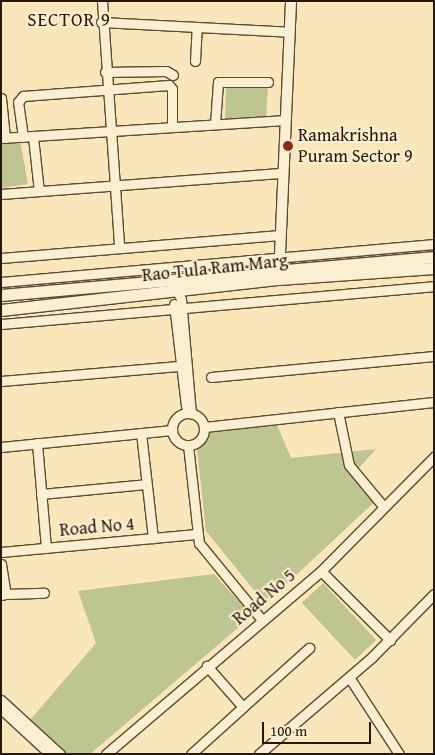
<!DOCTYPE html>
<style>
body{margin:0}
#map{position:relative;width:435px;height:755px;overflow:hidden;background:#f9e6ba;font-family:"Gentium Book Plus",serif}
div>[style]{position:absolute}
[style*='--x']{left:calc(var(--x)*1px);top:calc(var(--y)*1px);width:calc(var(--w)*1px);rotate:calc(var(--a)*1deg)}
.green>*{inset:0;background:#bec590;transform-origin:0 0}
.roads{filter:drop-shadow(1px 0 #5a4c34) drop-shadow(-1px 0 #5a4c34) drop-shadow(0 1px #5a4c34) drop-shadow(0 -1px #5a4c34)}
.minor>*{height:9px;margin:-4.5px;padding:0 4.5px;transform-origin:4.5px;border-radius:4.5px;background:#fbefd2}
.minor>.ring{margin:-4.5px;padding:0;box-sizing:content-box;background:none;border:9px solid #fbefd2;border-radius:50%}
.tertiary>*{height:10px;margin:-5px;padding:0 5px;transform-origin:5px;border-radius:5px;background:#fbefd2}
.secondary>*{height:11px;margin:-5.5px;padding:0 5.5px;transform-origin:5.5px;border-radius:5.5px;background:#fbefd2}
.dots>*{width:14px;height:14px;translate:-50% -50%;box-sizing:border-box;border:2px solid #fbefd2;border-radius:50%}
span{translate:-50% -50%;white-space:nowrap;text-align:center;line-height:1.15;-webkit-text-stroke:4px #fbefd2;paint-order:stroke}
.poi-label{font-size:18px;color:#251807}
.left{translate:0 -50%;text-align:left}
.street-label{font-size:18px;color:#251807}
.neighbourhood-label{font-size:19px;color:#251807;letter-spacing:1px}
.frame{position:absolute;inset:0;border:2px solid #251807;pointer-events:none}
.scale{position:absolute;left:262px;top:722px;width:109px;height:22px;box-sizing:border-box;border:2px solid #251807;border-top:0;padding-left:6px;font-size:15px;line-height:18px;white-space:nowrap;color:#251807;-webkit-text-stroke:4px #fbefd2;paint-order:stroke}
</style>
<div id="map">
<div class="green">
<i style="clip-path:polygon(268px 86px,266px 118px,225px 121px,226px 87px)"></i>
<i style="clip-path:polygon(20px 140px,28px 184px,1px 188px,1px 142px)"></i>
<i style="clip-path:polygon(277px 425px,291px 458px,376px 449px,358px 469px,381px 496px,265px 604px,206px 531px,197px 449px,210px 432px)"></i>
<i style="clip-path:polygon(214px 574px,252px 616px,90px 754px,58px 754px,25px 726px,96px 643px,78px 591px)"></i>
<i style="left:323px;top:583px;width:78px;height:29px;rotate:47deg"></i>
</div>
<div class="roads">
<div class="minor">
<i style="--x:102;--y:1;--w:246;--a:86"></i>
<i style="--x:101;--y:22;--w:188;--a:3"></i>
<i style="--x:195;--y:61;--w:34;--a:-87"></i>
<i style="--x:105;--y:72;--w:61;--a:-0.9"></i>
<i style="--x:166;--y:71;--w:8;--a:30"></i>
<i style="--x:1;--y:98;--w:40;--a:84.3"></i>
<i style="--x:215;--y:124;--w:42;--a:-85.9"></i>
<i style="--x:218;--y:82;--w:50;--a:0"></i>
<i style="--x:23;--y:137;--w:35;--a:-98"></i>
<i style="--x:18;--y:102;--w:8;--a:-50"></i>
<i style="--x:23;--y:96;--w:146;--a:-4.3"></i>
<i style="--x:169;--y:85;--w:5;--a:53"></i>
<i style="--x:172;--y:89;--w:38;--a:90"></i>
<i style="--x:33;--y:137;--w:54;--a:83.7"></i>
<i style="--x:1;--y:138;--w:285;--a:-3.6"></i>
<i style="--x:1;--y:194;--w:283;--a:-4.3"></i>
<i style="--x:1;--y:258;--w:280;--a:-4.7"></i>
<i style="--x:1;--y:282;--w:435;--a:-5"></i>
<i style="--x:176;--y:289;--w:11;--a:63"></i>
<i style="--x:181;--y:299;--w:115;--a:85"></i>
<i style="--x:174;--y:304;--w:103;--a:83.3"></i>
<i style="--x:1;--y:324;--w:435;--a:-5"></i>
<i style="--x:211;--y:377;--w:224;--a:-5.4"></i>
<i style="--x:1;--y:381;--w:181;--a:-4.8"></i>
<i style="--x:338;--y:412;--w:54;--a:78.3"></i>
<i style="--x:349;--y:465;--w:53;--a:50.3"></i>
<i class="ring" style="left:172px;top:413px;width:23px;height:23px"></i>
<i style="--x:204;--y:427;--w:231;--a:-6.2"></i>
<i style="--x:141;--y:433;--w:106;--a:83.5"></i>
<i style="--x:37;--y:443;--w:105;--a:85.1"></i>
<i style="--x:188;--y:445;--w:99;--a:83.6"></i>
<i style="--x:199;--y:543;--w:99;--a:50.7"></i>
<i style="--x:1;--y:447;--w:172;--a:-5.7"></i>
<i style="--x:41;--y:494;--w:105;--a:-5.4"></i>
<i style="--x:1;--y:552;--w:196;--a:-5.3"></i>
<i style="--x:1;--y:564;--w:30;--a:81"></i>
<i style="--x:6;--y:594;--w:4;--a:166"></i>
<i style="--x:321;--y:571;--w:98;--a:45"></i>
<i style="--x:6;--y:594;--w:38;--a:-2"></i>
<i style="--x:349;--y:677;--w:92;--a:57"></i>
<i style="--x:1;--y:700;--w:80;--a:42.5"></i>
<i style="--x:243;--y:707;--w:89;--a:-41.8"></i>
<i style="--x:1;--y:709;--w:67;--a:42.6"></i>
<i style="--x:106;--y:754;--w:282;--a:-40.4"></i>
<i style="--x:321;--y:571;--w:161;--a:-45.3"></i>
<i style="--x:191;--y:754;--w:70;--a:-42.1"></i>
<i style="--x:243;--y:707;--w:55;--a:-131.3"></i>
<i style="--x:259;--y:754;--w:149;--a:-40.6"></i>
<i style="--x:372;--y:657;--w:88;--a:-45.5"></i>
</div>
<div class="tertiary">
<i style="--x:279;--y:277;--w:276;--a:-87.5"></i>
</div>
<div class="secondary">
<i style="--x:1;--y:295;--w:435;--a:-5"></i>
<i style="--x:1;--y:310;--w:280;--a:-6.4"></i>
<i style="--x:279;--y:279;--w:155;--a:-4.1"></i>
</div>
</div>
<div class="dots">
<i style="left:288px;top:146px;background:#8f2418"></i>
</div>
<div class="poi-label">
<span class="left" style="left:298px;top:146px">Ramakrishna<br>Puram Sector 9</span>
</div>
<div class="street-label">
<span style="left:215px;top:268px;rotate:-6deg">Rao Tula Ram Marg</span>
<span style="left:97px;top:527px;rotate:-5deg">Road No 4</span>
<span style="left:264px;top:597px;rotate:-40deg">Road No 5</span>
</div>
<div class="neighbourhood-label">
<span style="left:69px;top:20px">SECTOR 9</span>
</div>
<div class="frame"></div>
<div class="scale">100 m</div>
</div>
